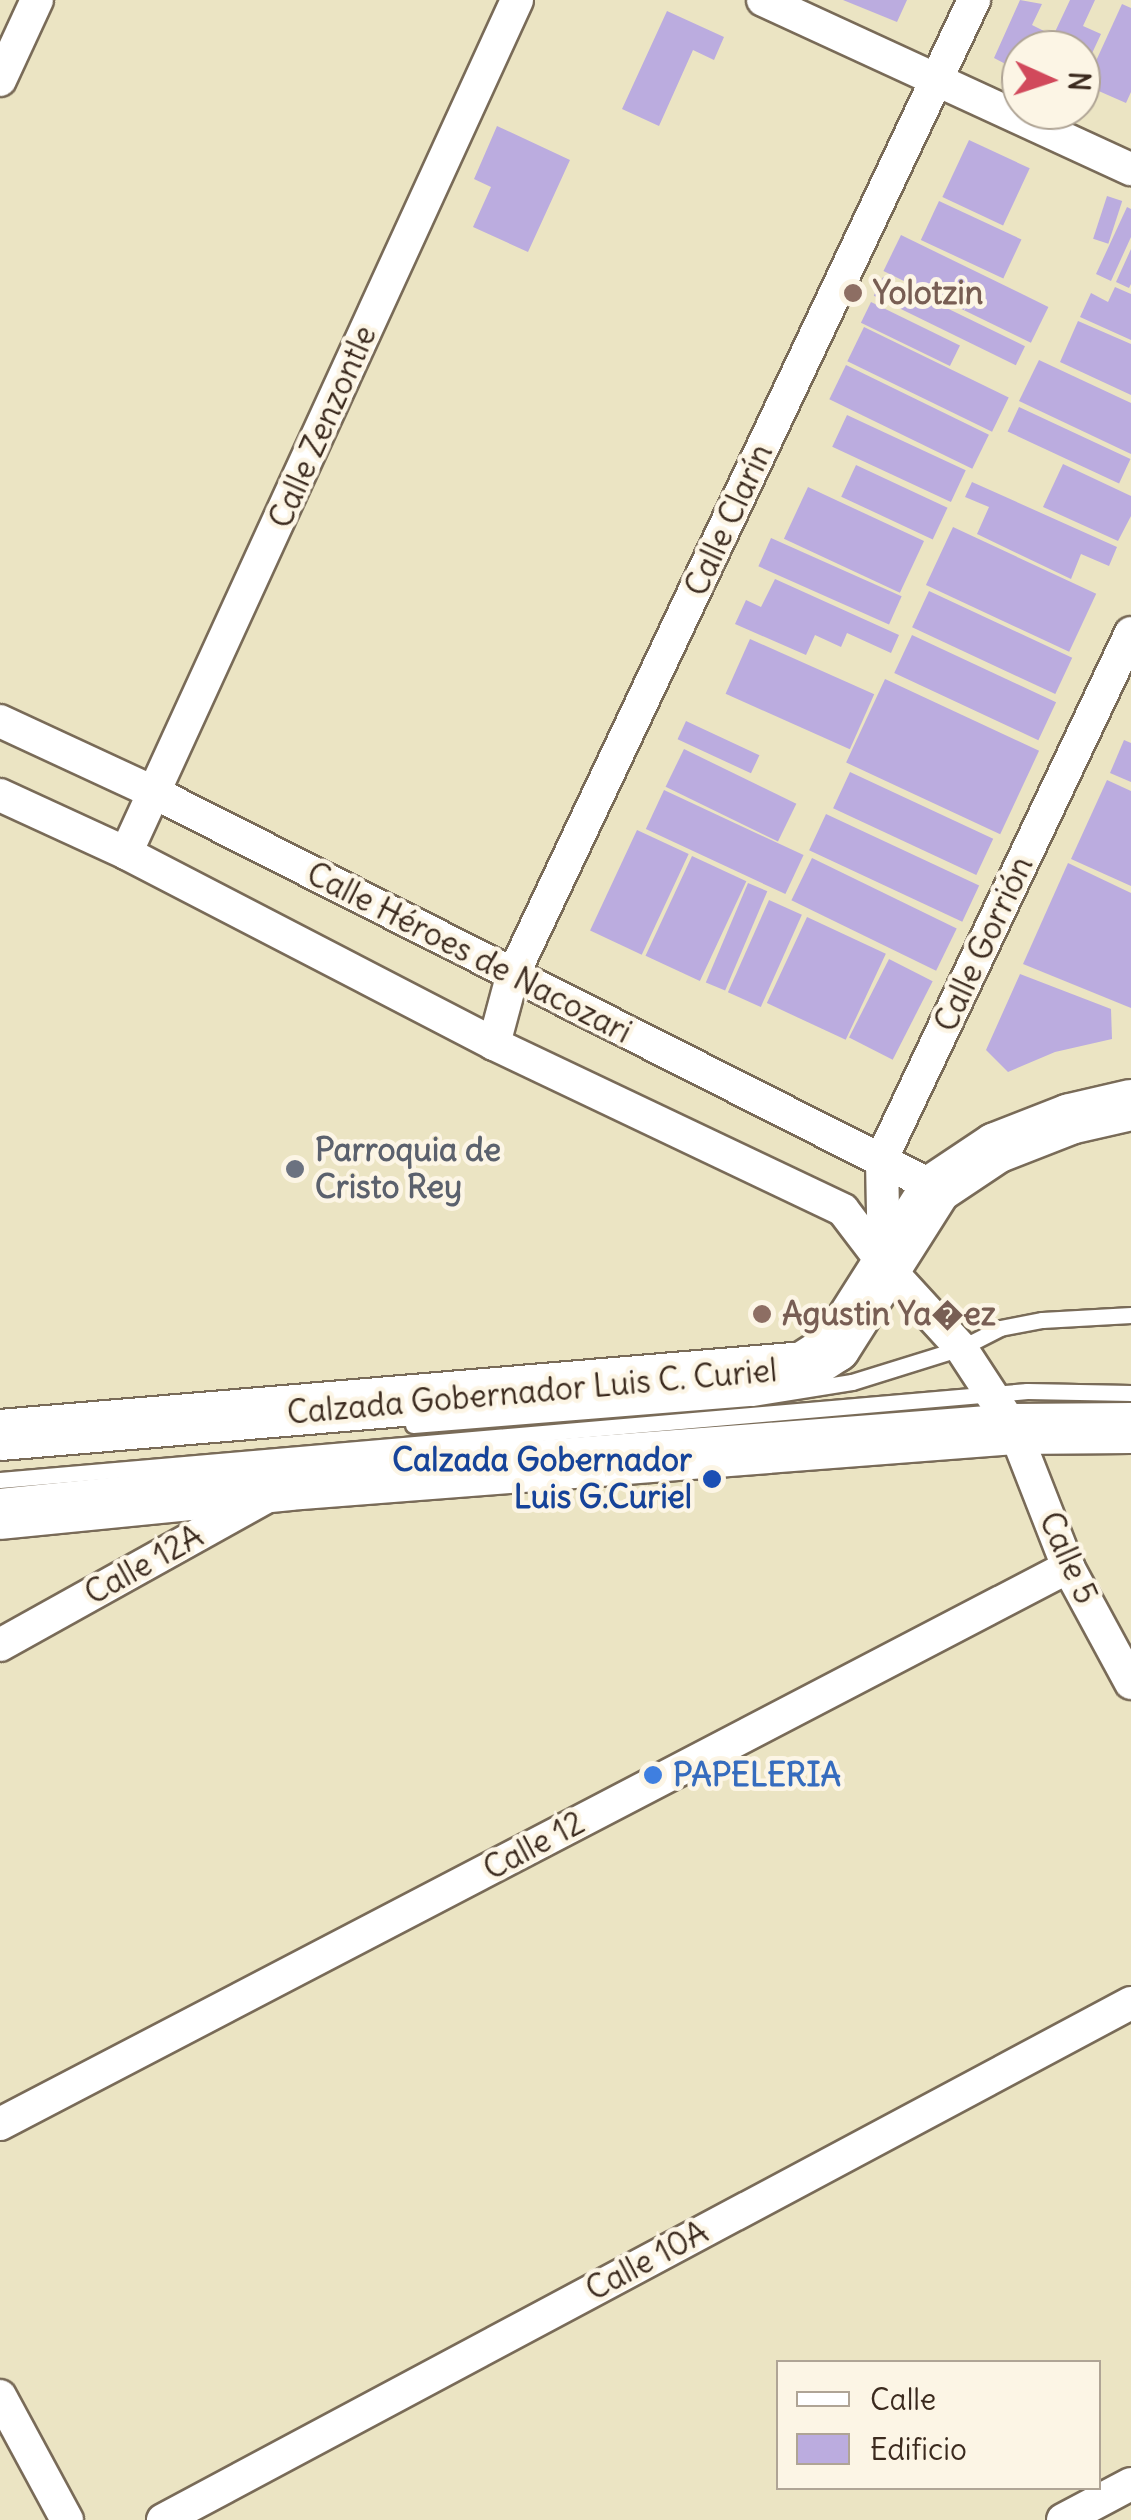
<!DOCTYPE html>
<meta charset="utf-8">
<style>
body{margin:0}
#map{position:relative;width:1131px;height:2520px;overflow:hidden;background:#ebe4c3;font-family:Delius,sans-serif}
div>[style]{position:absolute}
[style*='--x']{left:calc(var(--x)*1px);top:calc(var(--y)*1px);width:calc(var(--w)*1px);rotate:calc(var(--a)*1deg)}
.building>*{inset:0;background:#bbacdf;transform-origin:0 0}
.roads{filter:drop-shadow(2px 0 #796b58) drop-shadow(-2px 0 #796b58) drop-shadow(0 2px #796b58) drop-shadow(0 -2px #796b58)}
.lane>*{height:15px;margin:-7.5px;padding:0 7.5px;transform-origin:7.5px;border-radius:7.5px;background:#fff}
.street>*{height:32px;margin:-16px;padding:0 16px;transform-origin:16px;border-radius:16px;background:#fff}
.primary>*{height:50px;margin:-25px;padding:0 25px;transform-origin:25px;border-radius:25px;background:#fff}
.dots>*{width:28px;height:28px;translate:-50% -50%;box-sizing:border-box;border:5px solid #fcf5e5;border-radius:50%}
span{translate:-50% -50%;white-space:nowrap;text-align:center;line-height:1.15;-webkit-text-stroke:9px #fcf5e5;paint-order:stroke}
.education-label{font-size:32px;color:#785e54;font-weight:700}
.left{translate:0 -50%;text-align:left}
.street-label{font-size:32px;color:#3b2a1e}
.worship-label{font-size:32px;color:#5b616d;font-weight:700}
.transit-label{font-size:32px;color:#164399;font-weight:700}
.right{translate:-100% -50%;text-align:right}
.shop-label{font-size:32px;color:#366cbe;font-weight:700}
.legend{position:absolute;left:776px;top:2360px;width:325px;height:130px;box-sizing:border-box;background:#fcf5e5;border:2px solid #afa495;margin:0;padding:12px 18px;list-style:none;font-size:30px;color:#3b2a1e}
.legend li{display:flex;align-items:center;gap:20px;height:50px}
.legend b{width:50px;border:2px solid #afa495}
.north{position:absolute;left:1001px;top:30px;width:100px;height:100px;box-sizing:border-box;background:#fcf5e5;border:2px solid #afa495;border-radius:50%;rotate:93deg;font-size:28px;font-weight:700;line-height:40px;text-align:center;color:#3b2a1e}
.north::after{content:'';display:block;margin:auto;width:35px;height:45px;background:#d1495b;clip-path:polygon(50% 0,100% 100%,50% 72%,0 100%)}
</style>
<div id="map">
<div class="building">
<i style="clip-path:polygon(843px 0,907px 0,897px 22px)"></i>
<i style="clip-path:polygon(1020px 0,1042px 4px,1032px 25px,1044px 31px,1035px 50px,1021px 50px,1021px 72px,994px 58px)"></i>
<i style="clip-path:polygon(1070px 0,1095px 0,1083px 26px,1101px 34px,1081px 77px,1081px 50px,1068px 50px,1071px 43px,1054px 34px)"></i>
<i style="clip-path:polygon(1122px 4px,1131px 8px,1131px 92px,1126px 103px,1085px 85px)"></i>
<i style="clip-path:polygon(667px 11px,724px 37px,714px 60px,693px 50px,659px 126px,622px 109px)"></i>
<i style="clip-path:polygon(497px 126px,570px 160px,528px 252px,473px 227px,491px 187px,474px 179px)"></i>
<i style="left:969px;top:140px;width:67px;height:63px;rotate:25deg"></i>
<i style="left:1107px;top:196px;width:16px;height:45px;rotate:18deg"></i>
<i style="left:939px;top:201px;width:91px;height:43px;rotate:25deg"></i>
<i style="clip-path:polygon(1127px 207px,1131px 209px,1131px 237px,1111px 281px,1096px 274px)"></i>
<i style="left:901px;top:235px;width:164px;height:40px;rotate:26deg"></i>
<i style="clip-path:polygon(1131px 249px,1131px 284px,1129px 288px,1116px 282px)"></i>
<i style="left:883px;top:277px;width:158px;height:21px;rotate:26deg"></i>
<i style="clip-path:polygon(1115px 287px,1131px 294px,1131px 340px,1080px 317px,1091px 293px,1108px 302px)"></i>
<i style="left:871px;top:302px;width:99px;height:23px;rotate:26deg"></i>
<i style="clip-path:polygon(1078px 321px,1131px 344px,1131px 395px,1060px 362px)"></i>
<i style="left:864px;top:327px;width:161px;height:38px;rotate:26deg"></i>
<i style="clip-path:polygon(1039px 360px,1131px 403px,1131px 454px,1019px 401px)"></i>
<i style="left:846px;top:365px;width:159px;height:38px;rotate:26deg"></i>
<i style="left:1019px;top:407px;width:123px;height:27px;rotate:25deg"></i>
<i style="left:847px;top:415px;width:131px;height:35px;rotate:25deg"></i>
<i style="clip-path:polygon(1063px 464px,1131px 496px,1131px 516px,1118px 541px,1043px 507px)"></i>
<i style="left:856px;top:465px;width:101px;height:35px;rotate:25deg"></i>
<i style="clip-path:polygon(972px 482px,1117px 547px,1109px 566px,1081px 554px,1071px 579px,977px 534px,989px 507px,965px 497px)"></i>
<i style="left:808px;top:487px;width:128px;height:57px;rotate:25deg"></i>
<i style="left:953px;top:527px;width:158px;height:64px;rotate:25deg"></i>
<i style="left:771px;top:538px;width:143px;height:31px;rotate:24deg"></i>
<i style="clip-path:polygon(775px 579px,899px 635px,891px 653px,847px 633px,841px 647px,815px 635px,806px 655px,735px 624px,746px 600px,761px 607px)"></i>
<i style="left:929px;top:591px;width:158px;height:40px;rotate:25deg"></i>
<i style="left:912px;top:635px;width:159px;height:42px;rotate:25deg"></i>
<i style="left:750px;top:639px;width:136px;height:60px;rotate:24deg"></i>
<i style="left:885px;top:679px;width:170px;height:92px;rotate:25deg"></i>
<i style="left:686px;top:721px;width:81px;height:20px;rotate:25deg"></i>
<i style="clip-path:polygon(1124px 740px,1131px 743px,1131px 782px,1110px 773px)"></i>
<i style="left:684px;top:749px;width:125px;height:42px;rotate:26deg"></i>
<i style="left:850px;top:772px;width:158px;height:40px;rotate:25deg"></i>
<i style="clip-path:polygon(1107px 780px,1131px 791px,1131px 886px,1071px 859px)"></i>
<i style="left:664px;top:790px;width:154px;height:43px;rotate:25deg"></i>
<i style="left:826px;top:814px;width:169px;height:40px;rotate:25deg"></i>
<i style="left:637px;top:830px;width:57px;height:111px;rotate:25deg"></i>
<i style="left:692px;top:856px;width:60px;height:110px;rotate:25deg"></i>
<i style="left:812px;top:858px;width:161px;height:47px;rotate:26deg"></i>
<i style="clip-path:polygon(1068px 863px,1131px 893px,1131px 1008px,1023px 964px)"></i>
<i style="left:748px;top:883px;width:21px;height:108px;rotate:23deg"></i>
<i style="left:769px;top:900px;width:36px;height:101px;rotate:24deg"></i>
<i style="left:807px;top:917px;width:87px;height:95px;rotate:25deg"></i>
<i style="left:889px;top:959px;width:49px;height:88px;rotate:27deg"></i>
<i style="clip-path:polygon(1020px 974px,1111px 1009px,1112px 1039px,1055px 1052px,1008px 1072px,986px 1050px)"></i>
</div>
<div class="roads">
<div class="lane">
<i style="--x:413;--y:1425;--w:340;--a:-4.6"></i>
<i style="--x:752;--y:1398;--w:101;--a:-9.1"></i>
<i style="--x:852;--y:1382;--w:114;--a:-17.3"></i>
<i style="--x:961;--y:1348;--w:44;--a:-27.1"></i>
<i style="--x:1000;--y:1328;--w:43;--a:-10.8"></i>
<i style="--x:1042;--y:1320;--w:89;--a:-3.2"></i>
<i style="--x:0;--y:1480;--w:1031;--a:-4.95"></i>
<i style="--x:1027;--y:1391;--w:104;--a:1.1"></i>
</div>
<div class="street">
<i style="--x:763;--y:0;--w:405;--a:24.7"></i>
<i style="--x:0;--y:80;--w:88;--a:-65.2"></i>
<i style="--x:0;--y:721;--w:173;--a:24.9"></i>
<i style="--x:157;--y:794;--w:873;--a:26.83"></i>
<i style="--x:0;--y:795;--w:139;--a:24.7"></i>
<i style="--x:126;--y:853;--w:415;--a:27.4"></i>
<i style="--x:494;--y:1044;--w:386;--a:25.4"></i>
<i style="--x:843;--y:1210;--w:68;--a:52.8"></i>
<i style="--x:884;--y:1264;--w:114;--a:47.5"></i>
<i style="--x:961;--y:1348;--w:97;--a:56.8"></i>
<i style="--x:1014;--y:1429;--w:148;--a:68.6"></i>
<i style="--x:1068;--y:1567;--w:132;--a:61.5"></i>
<i style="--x:126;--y:853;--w:938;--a:-65.37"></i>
<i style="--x:494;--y:1044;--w:69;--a:-75"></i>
<i style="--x:512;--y:977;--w:1081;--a:-64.69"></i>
<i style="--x:884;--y:1264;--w:106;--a:-91.1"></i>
<i style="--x:882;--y:1158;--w:581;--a:-64.63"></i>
<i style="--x:0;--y:1645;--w:310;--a:-29.1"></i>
<i style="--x:0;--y:2124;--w:1205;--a:-27.54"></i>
<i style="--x:0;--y:2396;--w:141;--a:61.6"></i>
<i style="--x:163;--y:2520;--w:1097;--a:-28.11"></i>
<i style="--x:1063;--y:2520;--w:77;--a:-27.9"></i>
</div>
<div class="primary">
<i style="--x:0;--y:1435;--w:807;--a:-4.83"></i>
<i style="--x:804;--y:1367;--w:37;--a:-33"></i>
<i style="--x:835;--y:1347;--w:188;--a:-57.6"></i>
<i style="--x:936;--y:1188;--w:72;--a:-33.7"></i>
<i style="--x:996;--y:1148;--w:79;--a:-21.4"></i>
<i style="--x:1070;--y:1119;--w:63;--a:-12.9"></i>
<i style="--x:0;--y:1514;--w:289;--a:-5.7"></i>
<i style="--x:288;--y:1485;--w:728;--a:-4.41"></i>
<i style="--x:1014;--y:1429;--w:117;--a:-0.5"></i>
</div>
</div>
<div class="dots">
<i style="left:853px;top:293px;background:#8d6e63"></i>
<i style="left:295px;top:1169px;background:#6b7280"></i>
<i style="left:762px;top:1314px;background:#8d6e63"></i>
<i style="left:712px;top:1479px;background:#1a4fb4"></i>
<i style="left:653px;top:1775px;background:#3f7fe0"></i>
</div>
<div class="education-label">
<span class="left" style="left:873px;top:293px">Yolotzin</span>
<span class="left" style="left:782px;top:1314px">Agustin Ya�ez</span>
</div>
<div class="street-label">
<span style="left:323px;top:427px;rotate:-66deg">Calle Zenzontle</span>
<span style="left:729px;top:520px;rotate:-65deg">Calle Clarín</span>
<span style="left:984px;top:944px;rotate:-65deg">Calle Gorrión</span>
<span style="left:469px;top:953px;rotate:27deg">Calle Héroes de Nacozari</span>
<span style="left:532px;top:1392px;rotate:-5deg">Calzada Gobernador Luis C. Curiel</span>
<span style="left:1068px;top:1558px;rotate:66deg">Calle 5</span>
<span style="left:144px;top:1565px;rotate:-29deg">Calle 12A</span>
<span style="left:534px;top:1846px;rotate:-28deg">Calle 12</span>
<span style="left:647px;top:2261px;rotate:-28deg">Calle 10A</span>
</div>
<div class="worship-label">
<span class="left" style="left:315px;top:1169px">Parroquia de<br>Cristo Rey</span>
</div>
<div class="transit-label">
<span class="right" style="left:692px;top:1479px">Calzada Gobernador<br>Luis G.Curiel</span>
</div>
<div class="shop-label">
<span class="left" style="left:673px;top:1775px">PAPELERIA</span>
</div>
<ul class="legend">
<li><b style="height:12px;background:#fff"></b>Calle</li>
<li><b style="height:28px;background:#bbacdf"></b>Edificio</li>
</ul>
<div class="north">N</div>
</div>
